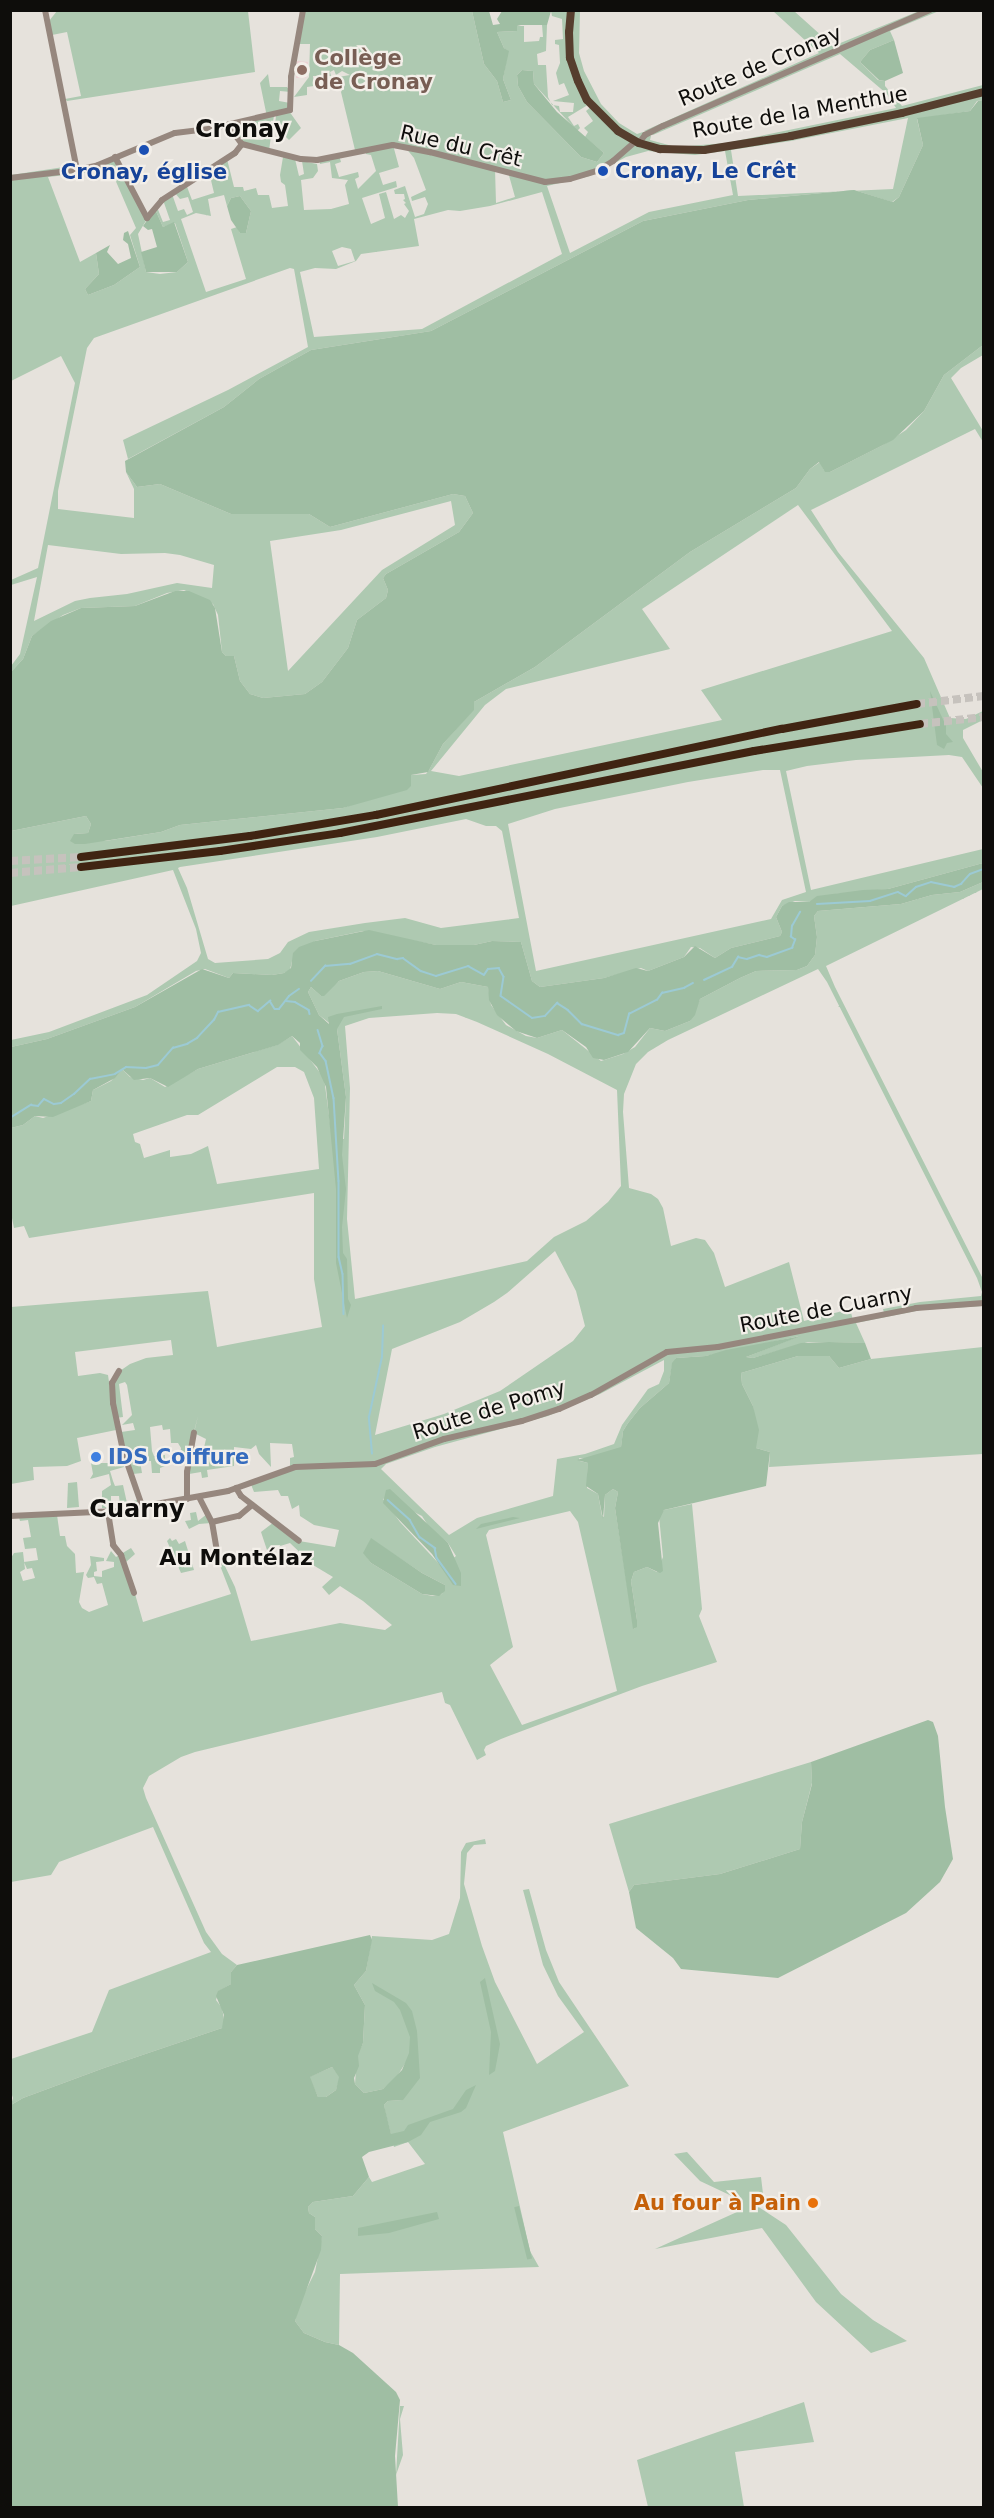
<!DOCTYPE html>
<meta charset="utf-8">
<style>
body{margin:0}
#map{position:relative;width:994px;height:2518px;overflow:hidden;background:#e6e2dc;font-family:"DejaVu Sans",sans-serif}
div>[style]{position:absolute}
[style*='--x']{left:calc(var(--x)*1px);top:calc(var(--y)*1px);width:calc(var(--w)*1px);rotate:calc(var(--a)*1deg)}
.education>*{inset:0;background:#ecd1d4}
.green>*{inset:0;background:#aec9b1}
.forest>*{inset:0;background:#9fbea3;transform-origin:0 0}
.stream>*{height:1.5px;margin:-0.75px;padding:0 0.75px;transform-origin:0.75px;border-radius:0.75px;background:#9ccad4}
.highway-tunnel>*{height:8px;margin-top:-4px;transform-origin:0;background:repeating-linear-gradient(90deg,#c6c2bd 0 8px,transparent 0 12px)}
.minor>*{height:6px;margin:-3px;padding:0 3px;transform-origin:3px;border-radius:3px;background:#96877e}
.major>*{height:8px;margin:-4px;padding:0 4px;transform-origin:4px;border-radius:4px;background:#563e2e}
.highway>*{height:8px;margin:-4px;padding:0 4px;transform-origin:4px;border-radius:4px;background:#402412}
.dots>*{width:16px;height:16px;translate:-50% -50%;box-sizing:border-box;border:3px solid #f3efe9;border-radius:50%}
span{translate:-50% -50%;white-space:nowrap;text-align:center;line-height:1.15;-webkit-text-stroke:4.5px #f3efe9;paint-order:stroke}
.education-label{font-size:21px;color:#785e54;font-weight:700}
.left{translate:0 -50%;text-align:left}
.street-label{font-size:21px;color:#0e0d0b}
.transit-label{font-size:21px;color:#164399;font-weight:700}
.shop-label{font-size:21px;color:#366cbe;font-weight:700}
.food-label{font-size:21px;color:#c56008;font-weight:700}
.right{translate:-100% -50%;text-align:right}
.neighbourhood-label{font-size:22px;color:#0e0d0b;font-weight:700}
.quarter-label{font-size:24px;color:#0e0d0b;font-weight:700}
.frame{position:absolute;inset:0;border:12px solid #0e0d0b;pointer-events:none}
</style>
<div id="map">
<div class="education">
<i style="clip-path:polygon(297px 61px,308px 62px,306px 78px,296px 78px)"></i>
</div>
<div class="green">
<i style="clip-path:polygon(57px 11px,248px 11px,255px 72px,67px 101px,65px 99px,81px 96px,67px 32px,52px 35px,49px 21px)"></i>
<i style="clip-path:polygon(evenodd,304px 11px,472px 11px,484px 64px,497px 81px,503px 102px,511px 100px,503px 79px,508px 51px,504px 48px,497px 32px,517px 31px,517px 26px,524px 26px,524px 42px,539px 41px,540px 37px,543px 37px,542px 25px,547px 25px,546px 51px,537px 54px,538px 65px,546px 65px,548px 97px,552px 105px,559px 106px,560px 112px,573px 112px,574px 103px,553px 101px,569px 95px,564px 83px,559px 85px,556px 73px,560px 63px,559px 45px,555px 44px,555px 40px,563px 39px,562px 19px,552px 16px,551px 11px,580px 11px,579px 53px,584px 71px,601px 104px,619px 123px,632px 131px,637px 134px,643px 132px,651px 136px,650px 140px,676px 147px,726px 143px,896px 108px,887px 94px,840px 54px,653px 135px,644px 131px,819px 53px,773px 11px,794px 11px,833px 46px,919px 11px,939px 11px,890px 31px,894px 40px,870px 50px,860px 62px,878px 80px,885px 81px,885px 86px,902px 106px,983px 85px,983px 100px,977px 101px,970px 111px,917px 119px,923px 145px,899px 197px,892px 202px,854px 190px,748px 200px,643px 221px,431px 331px,311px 350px,259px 379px,224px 407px,128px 459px,123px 440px,228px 390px,308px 347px,294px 269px,290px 268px,94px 338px,87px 348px,58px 491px,58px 509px,134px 518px,134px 489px,126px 472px,137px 487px,160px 484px,231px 514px,309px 514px,330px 527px,453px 494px,465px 496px,473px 513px,459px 532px,386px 574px,383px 578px,388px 590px,386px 598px,357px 620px,348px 648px,322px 682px,305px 694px,263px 698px,250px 694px,240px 681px,234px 656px,226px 656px,222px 652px,218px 615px,213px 604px,184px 590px,167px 593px,135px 606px,81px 608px,63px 615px,32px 636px,23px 659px,11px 672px,11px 666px,20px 654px,37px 577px,11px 585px,11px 580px,38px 568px,75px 383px,61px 356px,11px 381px,11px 175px,77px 165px,78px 170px,115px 158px,147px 219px,138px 234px,146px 272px,160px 274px,177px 272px,188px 262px,175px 223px,163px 227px,155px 209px,157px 207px,163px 222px,170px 220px,163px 200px,172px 194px,178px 211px,184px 209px,187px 215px,193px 212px,188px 197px,180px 199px,174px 192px,186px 184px,192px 200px,214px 193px,210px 176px,204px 178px,203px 174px,227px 159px,234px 187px,243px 187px,244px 191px,256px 188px,258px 195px,269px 195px,272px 208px,288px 206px,285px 185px,281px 182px,280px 175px,283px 157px,295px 159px,299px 176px,304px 174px,302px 161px,317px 164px,318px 171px,313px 178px,301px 180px,304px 210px,331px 209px,349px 204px,345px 185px,348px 180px,332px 178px,330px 162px,320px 164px,319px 160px,339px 155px,341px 162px,335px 164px,339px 177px,358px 172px,359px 177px,355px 179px,358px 189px,376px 171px,371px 155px,366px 154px,365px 149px,393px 145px,399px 167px,379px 173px,383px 185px,396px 181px,397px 187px,362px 198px,371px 224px,385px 218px,379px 194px,386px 192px,394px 219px,401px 215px,405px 218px,409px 211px,404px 204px,406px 203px,403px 200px,405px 199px,404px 194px,395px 194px,394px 190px,405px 186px,415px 217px,424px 214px,428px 204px,425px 197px,412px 201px,411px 197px,426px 190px,414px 158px,405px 147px,408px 146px,393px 144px,355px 150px,341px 92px,345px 84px,338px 77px,350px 75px,342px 71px,336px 75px,334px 70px,330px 72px,331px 76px,313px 76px,314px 86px,307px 87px,307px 95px,294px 97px,309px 77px,310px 44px,297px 44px,304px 11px,522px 70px,533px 71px,534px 84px,577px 131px,580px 128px,578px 124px,574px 126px,568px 117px,591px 103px,592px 106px,586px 111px,593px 121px,584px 128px,588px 132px,585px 137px,604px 153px,597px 162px,581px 157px,527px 102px,518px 86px,517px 75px,522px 70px,304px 11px,908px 118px,893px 189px,738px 196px,731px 150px,791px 141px,908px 118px,304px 11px,420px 149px,508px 172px,515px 197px,496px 203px,495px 169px,420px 149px,304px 11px,648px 151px,695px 155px,725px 151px,733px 195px,649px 212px,570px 253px,547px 186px,590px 176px,626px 157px,648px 151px,304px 11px,111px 170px,136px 228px,130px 235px,140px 267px,114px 285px,88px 295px,85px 289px,99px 274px,96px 253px,80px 262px,48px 177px,111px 170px,304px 11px,542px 192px,562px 254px,422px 329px,314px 337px,300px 272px,315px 268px,336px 269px,356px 261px,361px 254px,419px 246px,414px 219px,448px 210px,460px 211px,490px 206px,542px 192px,304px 11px,224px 195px,227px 206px,231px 198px,240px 196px,251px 211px,246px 233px,240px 233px,237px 227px,231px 229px,246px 279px,206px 292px,181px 219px,196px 213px,211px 216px,208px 199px,224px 195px,304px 11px,342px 247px,351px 249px,355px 261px,338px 266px,332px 251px,342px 247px,304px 11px,451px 501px,455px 525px,382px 570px,288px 671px,270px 541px,341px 530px,451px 501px,304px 11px,48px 545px,121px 554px,165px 553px,180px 555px,214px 565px,212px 588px,177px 583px,127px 594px,90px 598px,75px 601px,34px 621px,48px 545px)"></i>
<i style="clip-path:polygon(268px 74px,270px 87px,287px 87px,291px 92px,280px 91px,279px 101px,290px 103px,289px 109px,267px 117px,260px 83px)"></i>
<i style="clip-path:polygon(289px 111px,301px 128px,289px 140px,285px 136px,286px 126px,275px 124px,276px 116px)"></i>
<i style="clip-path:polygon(274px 116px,271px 133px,262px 128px,249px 128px,246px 131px,249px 139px,262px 140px,271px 136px,269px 151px,242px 143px,229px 125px)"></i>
<i style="clip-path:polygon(evenodd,983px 345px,983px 355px,961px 368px,951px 378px,983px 431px,983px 442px,975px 429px,811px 510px,838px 552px,924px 658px,950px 718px,966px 719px,983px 711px,983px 720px,963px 730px,963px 738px,983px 772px,983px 788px,962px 757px,949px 755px,856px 760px,807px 766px,786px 771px,811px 890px,983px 849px,983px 863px,888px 889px,835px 894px,809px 902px,795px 901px,782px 906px,776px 917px,782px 932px,780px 936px,731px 948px,715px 958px,700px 948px,691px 947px,684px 957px,648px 971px,641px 968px,604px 978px,540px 987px,532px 981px,521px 942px,492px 941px,474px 945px,436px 945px,363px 931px,315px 941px,292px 961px,290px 970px,284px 973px,272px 975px,233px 973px,229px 978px,205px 969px,196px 971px,135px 1007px,47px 1039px,11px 1047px,11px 1040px,49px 1032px,147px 995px,197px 961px,201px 953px,196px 929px,173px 870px,11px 906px,11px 831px,86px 816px,91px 824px,88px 833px,74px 834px,105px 841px,161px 832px,180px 825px,343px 808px,411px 783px,411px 775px,426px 774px,429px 770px,443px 744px,473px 710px,474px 702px,535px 667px,690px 552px,796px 488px,810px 469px,820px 462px,824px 470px,830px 472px,883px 445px,906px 430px,924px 411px,944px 375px,983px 345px,798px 505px,892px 631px,701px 690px,722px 720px,459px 776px,431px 771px,485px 705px,506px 689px,670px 649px,642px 609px,798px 505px,983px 345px,763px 770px,780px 770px,806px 892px,782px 900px,771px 919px,536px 971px,508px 824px,555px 809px,688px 782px,763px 770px,983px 345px,466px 819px,486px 826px,496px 826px,502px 831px,519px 918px,441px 928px,405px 918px,365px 923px,309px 932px,288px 942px,280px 953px,268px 959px,215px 963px,208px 959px,187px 888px,178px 868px,180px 867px,377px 837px,466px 819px)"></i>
<i style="clip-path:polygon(evenodd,983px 882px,983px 889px,826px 966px,835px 987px,983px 1279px,983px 1306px,921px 1310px,856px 1323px,865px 1343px,808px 1342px,753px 1358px,746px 1357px,800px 1336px,706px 1356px,676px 1358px,672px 1366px,669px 1383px,640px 1408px,628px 1423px,623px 1431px,621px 1448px,587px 1459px,579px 1458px,580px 1461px,588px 1463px,587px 1488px,598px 1494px,602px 1516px,604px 1517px,605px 1495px,613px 1489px,618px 1492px,615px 1508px,634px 1629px,637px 1620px,631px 1581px,634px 1572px,647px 1567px,657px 1572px,663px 1557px,659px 1516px,664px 1510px,692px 1504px,702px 1609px,699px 1616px,717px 1662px,642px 1686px,501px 1739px,486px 1746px,484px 1750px,486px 1755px,477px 1760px,450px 1705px,445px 1703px,442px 1692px,195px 1752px,181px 1757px,149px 1776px,143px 1788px,146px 1798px,206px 1932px,222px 1954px,237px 1965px,231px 1972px,231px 1984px,219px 1991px,216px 2000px,222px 2008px,225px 2025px,222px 2028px,104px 2068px,23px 2098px,11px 2105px,13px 2098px,11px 2092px,11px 2059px,92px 2032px,109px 1990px,211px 1952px,204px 1943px,153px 1827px,59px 1862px,51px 1875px,11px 1882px,11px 1558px,14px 1553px,23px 1552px,25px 1569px,20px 1572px,23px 1581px,35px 1578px,32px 1568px,27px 1569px,24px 1562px,38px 1560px,36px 1548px,25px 1549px,23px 1538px,31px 1537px,28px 1520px,20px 1521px,19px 1517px,57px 1515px,60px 1536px,65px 1536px,67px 1546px,75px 1554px,76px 1573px,84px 1572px,79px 1602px,82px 1608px,89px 1612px,108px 1605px,102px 1583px,97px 1584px,94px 1577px,88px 1578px,86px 1575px,91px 1565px,90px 1556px,104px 1558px,104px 1561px,96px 1562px,97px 1571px,94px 1572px,94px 1576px,102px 1577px,102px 1571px,114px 1567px,114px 1562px,106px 1561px,111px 1551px,116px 1557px,131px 1548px,135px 1554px,126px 1562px,143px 1622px,231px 1594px,219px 1563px,223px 1562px,235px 1587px,251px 1641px,340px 1623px,385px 1630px,392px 1625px,363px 1601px,340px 1586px,329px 1595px,322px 1587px,333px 1577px,313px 1565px,290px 1543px,267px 1550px,261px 1532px,274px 1522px,299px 1541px,335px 1547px,339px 1530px,314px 1525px,300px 1516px,299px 1505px,292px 1509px,288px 1496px,281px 1496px,278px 1490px,254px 1492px,250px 1482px,290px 1468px,290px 1458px,294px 1457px,292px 1444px,270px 1443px,271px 1467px,259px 1454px,256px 1445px,251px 1449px,234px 1447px,234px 1466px,207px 1470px,208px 1477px,202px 1478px,201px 1472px,189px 1474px,192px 1455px,203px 1452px,206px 1439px,194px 1433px,198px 1416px,186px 1463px,180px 1459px,181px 1448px,178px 1443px,171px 1443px,170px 1429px,163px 1430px,162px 1425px,150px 1427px,152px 1451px,154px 1456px,165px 1455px,165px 1466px,160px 1468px,160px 1473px,152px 1473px,151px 1461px,140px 1461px,142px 1473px,133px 1474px,126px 1458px,140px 1457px,140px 1449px,125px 1452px,121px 1432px,135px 1430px,133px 1423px,122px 1425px,132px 1415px,127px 1385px,125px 1382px,119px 1384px,123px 1417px,116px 1418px,112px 1383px,117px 1373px,130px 1364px,146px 1358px,173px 1355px,171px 1340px,75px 1352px,78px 1376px,100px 1373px,108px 1375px,116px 1430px,77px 1438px,81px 1461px,67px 1466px,33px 1467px,34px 1480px,11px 1484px,11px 1307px,208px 1291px,217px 1347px,322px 1327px,314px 1279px,314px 1193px,29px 1238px,24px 1226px,14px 1228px,11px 1213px,11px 1128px,23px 1125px,35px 1116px,43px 1118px,91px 1101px,93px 1090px,111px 1081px,122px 1069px,130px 1077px,143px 1080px,150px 1078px,165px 1087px,198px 1069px,277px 1045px,292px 1036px,324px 1078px,332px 1138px,344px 1139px,346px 1097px,337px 1029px,319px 1015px,308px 992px,311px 987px,321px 996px,339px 981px,364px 972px,378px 971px,440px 989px,461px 982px,488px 987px,491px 1005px,506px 1025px,526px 1036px,537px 1038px,562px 1030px,601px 1061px,623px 1054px,635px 1047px,650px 1028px,665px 1031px,690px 1021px,700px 999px,740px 978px,756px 971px,797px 970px,807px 966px,815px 955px,817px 937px,814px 916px,818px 911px,901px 904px,932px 895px,960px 892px,983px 882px,818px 969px,827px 982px,977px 1278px,982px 1292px,981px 1296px,920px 1302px,883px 1309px,884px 1313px,853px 1320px,850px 1309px,804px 1321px,789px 1262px,725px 1287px,714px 1253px,705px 1240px,696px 1238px,671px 1246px,663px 1208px,658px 1199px,651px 1194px,629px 1188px,623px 1112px,624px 1094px,636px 1064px,648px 1052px,668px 1040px,818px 969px,983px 882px,437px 1013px,456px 1014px,477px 1022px,548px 1054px,617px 1090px,621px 1186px,608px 1202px,586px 1221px,554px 1237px,527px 1261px,355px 1299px,347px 1219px,350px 1088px,345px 1026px,369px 1018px,437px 1013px,983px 882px,277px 1067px,295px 1067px,304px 1072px,314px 1098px,319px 1169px,217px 1184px,208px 1146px,191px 1154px,170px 1157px,170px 1150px,144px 1158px,140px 1144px,135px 1142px,133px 1134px,187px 1115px,198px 1115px,277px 1067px,983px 882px,555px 1251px,576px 1291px,585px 1326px,573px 1341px,500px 1391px,444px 1414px,375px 1435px,392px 1349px,460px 1322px,494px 1302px,507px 1293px,555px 1251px,983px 882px,664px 1360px,664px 1371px,659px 1384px,648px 1389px,622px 1425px,614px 1444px,585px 1454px,557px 1459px,553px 1496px,477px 1518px,449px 1535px,381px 1469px,386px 1464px,435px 1447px,548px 1416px,600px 1394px,664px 1360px,983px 882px,386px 1498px,422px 1516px,429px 1527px,448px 1543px,456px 1556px,442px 1567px,400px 1522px,383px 1499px,386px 1498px,983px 882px,570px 1511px,578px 1522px,617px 1691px,522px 1725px,490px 1665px,513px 1647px,486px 1535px,489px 1530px,570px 1511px,983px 882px,371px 1539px,422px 1573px,445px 1585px,442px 1594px,433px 1596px,422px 1594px,371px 1563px,364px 1553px,371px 1539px)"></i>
<i style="clip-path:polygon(983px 1347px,983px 1454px,769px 1467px,770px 1452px,756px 1448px,753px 1406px,742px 1384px,741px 1373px,798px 1356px,829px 1356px,839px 1368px,871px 1359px)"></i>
<i style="clip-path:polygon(122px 1459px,124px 1467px,110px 1471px,113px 1481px,115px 1486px,123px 1485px,127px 1503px,137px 1500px,138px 1503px,120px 1506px,119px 1496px,111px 1496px,111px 1508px,102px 1508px,102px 1491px,111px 1485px,109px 1474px,90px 1479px,93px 1474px,91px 1463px,108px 1463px)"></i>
<i style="clip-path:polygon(77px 1482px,79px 1507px,67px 1508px,68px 1483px)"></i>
<i style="clip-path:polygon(196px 1512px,198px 1521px,207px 1514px,211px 1523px,199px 1524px,189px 1529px,185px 1521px,191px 1520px,190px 1513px)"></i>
<i style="clip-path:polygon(170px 1538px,172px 1541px,176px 1539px,179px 1544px,185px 1541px,194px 1570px,181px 1573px,167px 1541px)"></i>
<i style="clip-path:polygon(811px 1762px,812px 1783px,802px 1822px,800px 1849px,720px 1874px,634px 1885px,629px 1892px,609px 1824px)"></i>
<i style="clip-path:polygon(485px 1839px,486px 1844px,474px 1845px,467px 1853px,464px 1884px,482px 1946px,495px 1982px,537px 2064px,584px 2032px,558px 1996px,543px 1965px,523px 1890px,529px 1889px,546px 1950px,559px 1982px,629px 2086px,503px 2132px,530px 2251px,539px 2267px,340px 2274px,339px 2345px,325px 2342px,304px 2333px,295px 2321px,299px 2304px,315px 2272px,322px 2236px,315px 2229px,315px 2217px,309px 2213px,308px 2207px,313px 2202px,353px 2196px,369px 2177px,372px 2182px,425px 2164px,408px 2142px,394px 2147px,385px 2111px,384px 2105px,388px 2101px,402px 2100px,406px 2062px,396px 2078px,383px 2089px,364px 2093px,355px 2084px,357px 2056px,363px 2043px,365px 2005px,354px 1985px,366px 1971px,372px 1936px,432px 1940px,449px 1934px,460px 1898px,461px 1852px,466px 1843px)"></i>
<i style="clip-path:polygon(332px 2067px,340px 2077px,336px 2090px,326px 2097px,318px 2097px,309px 2077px)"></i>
<i style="clip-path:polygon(687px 2152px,714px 2182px,761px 2177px,764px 2202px,757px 2206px,786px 2225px,841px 2294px,873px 2320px,907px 2341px,871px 2353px,816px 2302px,762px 2228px,655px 2249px,737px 2212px,736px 2198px,700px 2181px,674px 2154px)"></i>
<i style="clip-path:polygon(804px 2402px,814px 2442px,735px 2452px,744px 2507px,648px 2507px,637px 2460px)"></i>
<i style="clip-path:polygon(400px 2406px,404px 2406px,400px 2419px,403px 2455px,396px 2475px)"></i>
</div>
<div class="forest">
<i style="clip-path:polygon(472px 11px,489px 11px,493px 25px,500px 24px,497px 19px,502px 11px,551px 11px,547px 25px,521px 25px,517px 26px,517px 31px,497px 32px,504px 48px,509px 51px,503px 79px,511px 100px,503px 102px,497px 81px,484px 64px)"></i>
<i style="clip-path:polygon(894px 40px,903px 73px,885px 81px,879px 80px,860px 62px,870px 50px)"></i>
<i style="clip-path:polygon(522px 70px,533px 71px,534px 84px,557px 112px,604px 153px,597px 162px,581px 157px,527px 102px,518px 86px,517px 75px)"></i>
<i style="clip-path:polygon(983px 100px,983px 345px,944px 375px,924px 411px,893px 440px,830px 472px,825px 472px,819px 462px,810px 469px,796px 488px,690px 552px,535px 667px,474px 702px,474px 710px,443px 744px,428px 772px,411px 775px,411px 786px,407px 790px,343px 808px,180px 825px,161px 832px,85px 844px,75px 844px,70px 841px,74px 834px,88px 833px,91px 824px,86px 816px,11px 831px,11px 672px,23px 659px,32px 636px,51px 621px,81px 608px,135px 606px,175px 591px,189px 591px,210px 600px,215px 608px,222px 652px,226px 656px,234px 656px,240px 681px,250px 694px,263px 698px,305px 694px,322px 682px,348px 648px,357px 620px,386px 598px,388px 590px,383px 578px,386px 574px,459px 532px,473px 513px,465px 496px,453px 494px,330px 527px,309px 514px,231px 514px,160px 484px,137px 487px,126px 472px,125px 461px,224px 407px,259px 379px,311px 350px,431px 331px,643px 221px,748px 200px,854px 190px,893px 202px,899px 197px,923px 145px,917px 118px,970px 111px,978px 101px)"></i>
<i style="clip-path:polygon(240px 196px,251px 211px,246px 233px,240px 233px,231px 220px,227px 206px,231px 198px)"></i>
<i style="clip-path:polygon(155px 209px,163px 227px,174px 222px,188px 262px,177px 272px,146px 272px,141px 252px,157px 247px,152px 229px,148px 230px,143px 226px)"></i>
<i style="clip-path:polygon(128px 231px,140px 267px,114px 285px,88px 295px,85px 289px,99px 274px,96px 253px,110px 245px,107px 252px,118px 264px,131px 258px,128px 244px,123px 240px,124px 233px)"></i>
<i style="clip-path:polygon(930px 691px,946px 726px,946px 734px,953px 742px,947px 743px,944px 749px,937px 745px)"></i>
<i style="clip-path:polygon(983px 863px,983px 882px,960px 892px,932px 895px,901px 904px,818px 911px,814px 916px,817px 937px,815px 955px,807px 966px,797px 970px,756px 971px,740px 978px,700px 999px,695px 1015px,690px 1021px,665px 1031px,650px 1028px,628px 1052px,604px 1060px,593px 1058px,586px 1047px,562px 1030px,537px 1038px,516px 1031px,497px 1015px,489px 1000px,488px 987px,461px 982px,440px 989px,378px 971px,364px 972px,339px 981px,324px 996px,321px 996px,311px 987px,308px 992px,319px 1015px,329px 1024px,328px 1017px,337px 1014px,382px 1006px,382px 1009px,344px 1017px,337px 1029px,346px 1097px,342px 1155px,346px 1189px,342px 1227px,343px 1253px,347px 1259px,348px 1299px,351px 1305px,347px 1318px,336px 1263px,336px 1189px,326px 1087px,317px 1067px,300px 1050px,300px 1043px,292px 1036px,278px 1045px,198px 1069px,168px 1087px,150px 1078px,134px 1080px,122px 1069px,115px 1078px,93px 1090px,91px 1101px,53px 1117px,35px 1116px,23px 1125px,11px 1128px,11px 1047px,47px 1039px,135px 1007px,202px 969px,229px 978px,233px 973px,272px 975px,284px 973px,291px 968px,293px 953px,299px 947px,315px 941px,369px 930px,436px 945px,474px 945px,492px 941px,521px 942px,532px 981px,540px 987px,604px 978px,636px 968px,648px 971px,684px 957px,695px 946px,715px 958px,731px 948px,780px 936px,782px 932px,776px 917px,782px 906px,789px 902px,809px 902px,817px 896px,863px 890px,888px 889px)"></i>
<i style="clip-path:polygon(801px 1336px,746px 1357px,753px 1358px,801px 1343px,829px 1342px,865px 1343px,871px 1359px,839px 1368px,829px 1356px,798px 1356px,741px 1373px,742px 1384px,753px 1406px,759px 1430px,756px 1448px,770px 1452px,766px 1486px,664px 1510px,658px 1523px,663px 1571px,660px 1573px,647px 1567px,634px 1572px,631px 1581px,637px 1620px,637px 1627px,633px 1629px,615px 1508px,618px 1492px,613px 1489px,605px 1495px,603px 1519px,598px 1494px,586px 1486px,588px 1463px,577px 1460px,621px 1447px,623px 1431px,628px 1423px,640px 1408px,669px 1383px,672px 1363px,676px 1358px,706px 1356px,726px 1350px)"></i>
<i style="clip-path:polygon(390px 1489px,448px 1543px,461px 1573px,461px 1586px,453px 1585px,432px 1554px,383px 1503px,386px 1490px)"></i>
<i style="clip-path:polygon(513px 1517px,520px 1518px,476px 1529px,481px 1524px)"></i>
<i style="clip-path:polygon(371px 1538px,422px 1573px,445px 1585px,445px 1591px,439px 1596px,422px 1594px,371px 1563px,363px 1553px)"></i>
<i style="clip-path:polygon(928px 1720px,933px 1722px,938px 1736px,945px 1807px,953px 1859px,940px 1882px,906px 1913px,778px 1978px,681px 1969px,673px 1958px,636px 1928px,629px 1892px,634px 1885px,720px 1874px,800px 1849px,802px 1822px,812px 1784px,811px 1762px)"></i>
<i style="clip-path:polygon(evenodd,370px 1935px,372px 1940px,366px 1971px,354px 1985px,365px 2005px,363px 2043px,358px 2056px,359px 2066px,354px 2078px,355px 2084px,364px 2093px,383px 2089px,402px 2070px,409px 2053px,410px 2037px,400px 2010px,394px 2002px,375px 1991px,372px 1983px,406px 2003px,412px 2011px,417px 2031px,420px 2078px,403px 2100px,388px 2101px,384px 2105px,391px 2134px,404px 2131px,408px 2125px,453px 2109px,466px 2090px,476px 2085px,466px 2108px,461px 2112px,430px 2122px,421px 2135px,408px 2142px,369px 2152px,362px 2157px,369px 2177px,353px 2196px,313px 2202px,308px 2207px,309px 2213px,315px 2217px,315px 2229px,322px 2236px,321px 2250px,295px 2321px,304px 2333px,325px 2342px,339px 2345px,353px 2353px,396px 2392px,400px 2400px,395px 2456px,398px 2507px,11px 2507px,11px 2105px,23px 2098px,104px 2068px,222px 2028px,224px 2015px,216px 1996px,218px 1991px,231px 1984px,231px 1972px,237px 1965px,370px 1935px,332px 2067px,339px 2077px,336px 2090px,326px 2097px,318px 2097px,310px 2077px,332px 2067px)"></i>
<i style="clip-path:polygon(485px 1978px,500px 2044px,495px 2071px,489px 2075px,491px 2032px,480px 1982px)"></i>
<i style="left:519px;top:2206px;width:54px;height:5px;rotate:76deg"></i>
<i style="clip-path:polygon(437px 2212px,439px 2219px,389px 2233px,358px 2236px,358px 2228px)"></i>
</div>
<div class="stream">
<i style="--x:817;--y:904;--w:53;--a:-3.2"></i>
<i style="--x:870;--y:901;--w:29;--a:-18"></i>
<i style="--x:898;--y:892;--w:9;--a:27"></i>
<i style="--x:906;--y:896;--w:13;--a:-42"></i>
<i style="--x:916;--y:887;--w:16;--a:-18"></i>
<i style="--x:931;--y:882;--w:24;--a:12"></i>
<i style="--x:954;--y:887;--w:8;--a:-23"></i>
<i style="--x:961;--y:884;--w:13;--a:-48"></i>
<i style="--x:970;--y:874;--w:15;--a:-20"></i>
<i style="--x:704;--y:980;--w:31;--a:-25"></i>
<i style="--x:732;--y:967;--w:12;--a:-59"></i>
<i style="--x:738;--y:957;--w:9;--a:13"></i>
<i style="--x:747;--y:959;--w:13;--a:-18"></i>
<i style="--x:759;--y:955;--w:8;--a:14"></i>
<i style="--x:767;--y:957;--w:27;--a:-20"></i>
<i style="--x:792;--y:948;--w:9;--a:-69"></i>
<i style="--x:795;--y:940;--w:5;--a:-143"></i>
<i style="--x:791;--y:937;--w:11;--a:-85"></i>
<i style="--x:792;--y:926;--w:16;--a:-60"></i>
<i style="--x:311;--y:981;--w:21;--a:-47"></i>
<i style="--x:325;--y:966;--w:25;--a:-5"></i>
<i style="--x:350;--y:964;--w:29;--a:-20"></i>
<i style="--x:377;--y:954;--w:21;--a:14"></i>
<i style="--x:397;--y:959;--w:6;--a:-9"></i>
<i style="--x:403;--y:958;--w:22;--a:36"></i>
<i style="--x:421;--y:971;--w:16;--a:18"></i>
<i style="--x:436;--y:976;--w:34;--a:-17"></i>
<i style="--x:468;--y:966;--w:18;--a:29"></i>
<i style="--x:484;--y:975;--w:7;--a:-56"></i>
<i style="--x:488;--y:969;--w:11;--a:-5"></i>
<i style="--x:499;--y:968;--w:10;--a:61"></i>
<i style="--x:504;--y:977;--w:19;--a:99"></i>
<i style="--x:501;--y:996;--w:38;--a:35"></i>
<i style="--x:532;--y:1018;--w:13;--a:-9"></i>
<i style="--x:545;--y:1016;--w:18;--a:-47"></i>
<i style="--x:557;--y:1003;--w:13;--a:32"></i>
<i style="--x:568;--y:1010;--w:20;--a:45"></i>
<i style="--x:582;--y:1024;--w:38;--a:17"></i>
<i style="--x:618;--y:1035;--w:6;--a:-18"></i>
<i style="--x:624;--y:1033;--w:20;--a:-75"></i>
<i style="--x:629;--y:1014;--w:31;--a:-27"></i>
<i style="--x:657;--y:1000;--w:9;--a:-54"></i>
<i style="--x:662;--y:993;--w:23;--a:-13"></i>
<i style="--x:684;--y:988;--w:10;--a:-29"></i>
<i style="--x:286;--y:1001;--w:9;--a:6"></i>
<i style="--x:295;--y:1002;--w:16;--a:30"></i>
<i style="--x:309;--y:1010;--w:4;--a:76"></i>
<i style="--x:318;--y:1030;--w:17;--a:73"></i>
<i style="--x:323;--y:1046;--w:8;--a:113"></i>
<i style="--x:320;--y:1053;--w:10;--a:53"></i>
<i style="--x:326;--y:1061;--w:38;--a:78"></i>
<i style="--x:334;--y:1098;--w:83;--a:86.6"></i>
<i style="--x:339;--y:1181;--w:76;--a:90"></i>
<i style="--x:339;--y:1257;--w:17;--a:77"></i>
<i style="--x:343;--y:1274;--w:40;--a:88.6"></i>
<i style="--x:10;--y:1118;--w:25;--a:-32"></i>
<i style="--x:31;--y:1105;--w:7;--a:8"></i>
<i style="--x:38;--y:1106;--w:9;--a:-49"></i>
<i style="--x:44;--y:1099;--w:11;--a:27"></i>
<i style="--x:54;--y:1104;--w:7;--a:-8"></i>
<i style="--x:61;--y:1103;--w:16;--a:-35"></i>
<i style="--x:74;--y:1094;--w:22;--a:-43"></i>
<i style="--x:90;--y:1079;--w:25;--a:-11"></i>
<i style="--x:115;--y:1074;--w:13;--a:-32"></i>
<i style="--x:126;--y:1067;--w:20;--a:3"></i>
<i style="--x:146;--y:1068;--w:12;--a:-14"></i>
<i style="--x:158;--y:1065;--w:23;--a:-49"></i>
<i style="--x:173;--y:1048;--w:15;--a:-16"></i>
<i style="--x:187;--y:1044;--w:12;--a:-31"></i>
<i style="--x:197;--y:1038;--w:25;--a:-47"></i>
<i style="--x:214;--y:1020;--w:9;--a:-63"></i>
<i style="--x:218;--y:1012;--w:32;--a:-13"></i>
<i style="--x:249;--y:1005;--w:11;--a:34"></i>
<i style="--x:258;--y:1011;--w:16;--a:-40"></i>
<i style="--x:270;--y:1001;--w:9;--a:58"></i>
<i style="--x:275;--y:1009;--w:4;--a:0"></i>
<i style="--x:279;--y:1009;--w:16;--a:-52"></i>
<i style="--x:289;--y:996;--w:12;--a:-35"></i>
<i style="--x:372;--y:1454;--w:37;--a:-95"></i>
<i style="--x:369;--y:1417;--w:61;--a:-77.8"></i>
<i style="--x:382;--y:1357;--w:31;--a:-88"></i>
<i style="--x:388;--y:1500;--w:30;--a:42"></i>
<i style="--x:410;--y:1520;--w:20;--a:60"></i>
<i style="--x:420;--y:1537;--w:19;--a:36"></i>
<i style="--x:435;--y:1548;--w:10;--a:79"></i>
<i style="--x:437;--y:1558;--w:32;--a:54"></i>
</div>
<div class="highway-tunnel">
<i style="--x:917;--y:704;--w:67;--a:-6.8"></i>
<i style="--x:920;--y:724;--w:64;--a:-6.2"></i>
<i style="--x:10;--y:861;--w:71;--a:-3.2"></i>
<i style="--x:10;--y:873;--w:71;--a:-4.8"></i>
</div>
<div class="minor">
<i style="--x:45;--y:10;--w:163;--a:78.7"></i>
<i style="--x:228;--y:125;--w:24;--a:54"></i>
<i style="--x:242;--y:144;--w:61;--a:14.3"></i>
<i style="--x:301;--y:159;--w:16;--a:4"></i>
<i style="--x:317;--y:160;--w:77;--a:-11.2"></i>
<i style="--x:393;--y:145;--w:38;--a:11"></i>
<i style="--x:430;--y:152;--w:119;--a:14.6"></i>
<i style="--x:545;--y:182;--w:25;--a:-7"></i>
<i style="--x:570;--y:179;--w:28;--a:-17"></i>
<i style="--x:597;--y:171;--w:19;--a:-32"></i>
<i style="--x:613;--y:161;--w:30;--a:-41"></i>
<i style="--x:639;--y:143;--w:10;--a:-53"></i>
<i style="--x:645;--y:135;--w:20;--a:-27"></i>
<i style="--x:663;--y:126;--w:291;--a:-23.5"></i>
<i style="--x:115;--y:157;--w:69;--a:62.3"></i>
<i style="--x:147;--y:218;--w:23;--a:-50"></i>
<i style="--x:162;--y:200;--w:87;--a:-32.8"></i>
<i style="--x:235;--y:153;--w:11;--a:-52"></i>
<i style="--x:10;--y:178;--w:67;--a:-6.8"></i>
<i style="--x:77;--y:170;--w:22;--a:-13"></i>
<i style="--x:98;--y:165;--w:83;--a:-22.6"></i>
<i style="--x:175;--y:133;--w:34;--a:-7"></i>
<i style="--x:209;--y:129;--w:83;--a:-13.2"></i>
<i style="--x:290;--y:110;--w:33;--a:-88"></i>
<i style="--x:291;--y:77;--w:68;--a:-79.8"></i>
<i style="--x:119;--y:1371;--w:14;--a:120"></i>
<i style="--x:112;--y:1383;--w:20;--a:87"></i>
<i style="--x:113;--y:1403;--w:49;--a:78.2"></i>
<i style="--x:123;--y:1451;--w:58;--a:70.9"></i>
<i style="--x:236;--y:1488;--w:9;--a:58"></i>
<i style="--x:241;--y:1496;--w:73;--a:37.8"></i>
<i style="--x:199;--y:1497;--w:28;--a:63"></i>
<i style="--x:212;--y:1522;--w:28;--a:-13"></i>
<i style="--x:239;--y:1516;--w:17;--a:-40"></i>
<i style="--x:187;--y:1499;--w:27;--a:-90"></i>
<i style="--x:187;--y:1472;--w:40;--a:-80"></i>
<i style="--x:108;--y:1512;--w:33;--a:81"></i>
<i style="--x:113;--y:1545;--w:13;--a:51"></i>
<i style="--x:121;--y:1555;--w:40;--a:71.1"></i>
<i style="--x:10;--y:1516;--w:107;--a:-2.7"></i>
<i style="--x:117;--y:1511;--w:113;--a:-10.2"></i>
<i style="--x:228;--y:1491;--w:71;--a:-19.7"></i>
<i style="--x:295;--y:1467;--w:80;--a:-2.1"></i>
<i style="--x:375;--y:1464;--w:73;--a:-19.9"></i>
<i style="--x:444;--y:1439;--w:80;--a:-13"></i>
<i style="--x:522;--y:1421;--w:39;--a:-18"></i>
<i style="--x:559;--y:1409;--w:35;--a:-24"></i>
<i style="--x:591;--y:1395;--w:87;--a:-29.5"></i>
<i style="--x:667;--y:1352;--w:51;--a:-5.6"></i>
<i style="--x:718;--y:1347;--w:202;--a:-11.1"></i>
<i style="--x:916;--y:1308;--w:68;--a:-4.2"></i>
<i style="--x:212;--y:1522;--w:42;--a:80.3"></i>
</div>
<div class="major">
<i style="--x:571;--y:10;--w:22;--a:95"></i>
<i style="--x:569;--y:32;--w:26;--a:88"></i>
<i style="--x:570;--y:58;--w:24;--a:71"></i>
<i style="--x:578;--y:81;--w:21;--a:65"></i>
<i style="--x:587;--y:100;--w:44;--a:45"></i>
<i style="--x:618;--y:131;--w:24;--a:30"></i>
<i style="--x:639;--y:143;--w:22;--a:16"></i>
<i style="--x:660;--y:149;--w:44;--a:1.3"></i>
<i style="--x:704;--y:150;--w:88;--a:-9.1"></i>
<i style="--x:791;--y:136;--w:113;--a:-11.7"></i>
<i style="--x:902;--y:113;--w:85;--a:-14.4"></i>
</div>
<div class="highway">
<i style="--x:81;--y:857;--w:170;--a:-7.1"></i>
<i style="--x:250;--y:836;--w:128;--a:-9.5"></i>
<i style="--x:376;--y:815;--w:415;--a:-12"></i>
<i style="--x:782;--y:729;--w:137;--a:-10.5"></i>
<i style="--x:81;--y:867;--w:140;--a:-6.6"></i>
<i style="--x:220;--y:851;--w:121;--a:-8.5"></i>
<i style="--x:340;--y:833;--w:422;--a:-11.2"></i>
<i style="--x:754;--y:751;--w:168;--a:-9.2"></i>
</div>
<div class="dots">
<i style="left:302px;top:70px;background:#8d6e63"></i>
<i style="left:144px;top:150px;background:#1a4fb4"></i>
<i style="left:603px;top:171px;background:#1a4fb4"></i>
<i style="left:96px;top:1457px;background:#3f7fe0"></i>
<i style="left:813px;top:2203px;background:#e8710a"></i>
</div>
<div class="education-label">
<span class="left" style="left:314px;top:70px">Collège<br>de Cronay</span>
</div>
<div class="street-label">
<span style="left:760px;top:66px;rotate:-23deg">Route de Cronay</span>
<span style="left:800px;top:112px;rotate:-10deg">Route de la Menthue</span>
<span style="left:461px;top:146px;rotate:13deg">Rue du Crêt</span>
<span style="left:826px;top:1309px;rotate:-11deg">Route de Cuarny</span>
<span style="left:489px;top:1410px;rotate:-17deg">Route de Pomy</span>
</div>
<div class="transit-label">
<span class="left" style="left:615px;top:171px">Cronay, Le Crêt</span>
<span style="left:144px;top:172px">Cronay, église</span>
</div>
<div class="shop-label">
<span class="left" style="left:108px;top:1457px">IDS Coiffure</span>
</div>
<div class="food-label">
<span class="right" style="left:801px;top:2203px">Au four à Pain</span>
</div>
<div class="neighbourhood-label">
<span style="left:236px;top:1558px">Au Montélaz</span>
</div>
<div class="quarter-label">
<span style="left:242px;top:130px">Cronay</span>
<span style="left:137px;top:1510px">Cuarny</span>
</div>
<div class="frame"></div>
</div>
